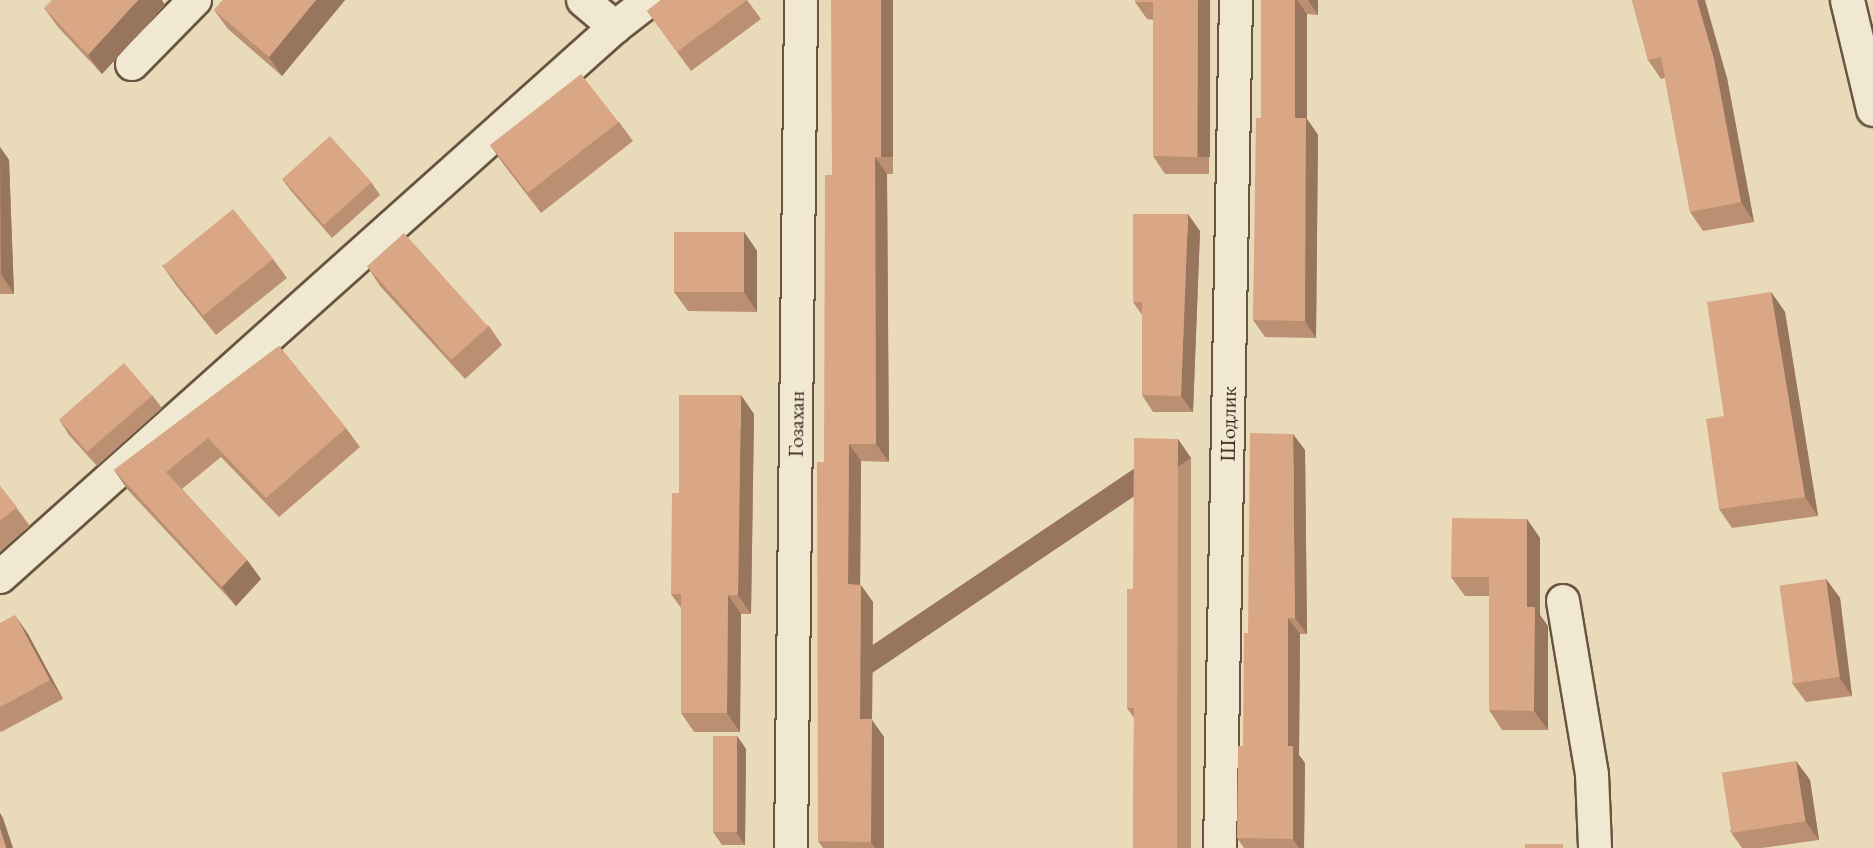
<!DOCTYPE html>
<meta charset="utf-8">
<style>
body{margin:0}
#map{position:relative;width:1873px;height:848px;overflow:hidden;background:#e9dbb9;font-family:"EB Garamond",serif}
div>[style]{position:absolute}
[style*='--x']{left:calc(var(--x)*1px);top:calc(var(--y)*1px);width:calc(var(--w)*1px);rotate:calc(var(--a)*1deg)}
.roads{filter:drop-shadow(2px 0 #675542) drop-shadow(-2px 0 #675542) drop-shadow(0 2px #675542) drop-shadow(0 -2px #675542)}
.street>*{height:32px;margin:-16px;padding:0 16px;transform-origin:16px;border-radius:16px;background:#f1e8d2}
.secondary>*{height:33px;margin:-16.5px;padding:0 16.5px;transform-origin:16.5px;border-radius:16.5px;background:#f1e8d2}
.wall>*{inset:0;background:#bb9072}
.shaded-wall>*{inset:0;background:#98755d;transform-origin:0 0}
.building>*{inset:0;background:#d9a785;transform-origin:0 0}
span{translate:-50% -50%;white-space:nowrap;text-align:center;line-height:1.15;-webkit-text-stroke:4.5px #f1e8d2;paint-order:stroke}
.street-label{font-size:22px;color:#3c281b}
</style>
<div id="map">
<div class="roads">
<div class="street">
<i style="--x:583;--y:0;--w:42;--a:40.2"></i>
<i style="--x:132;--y:64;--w:90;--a:-45.5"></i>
<i style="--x:0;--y:577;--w:825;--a:-41.81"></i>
<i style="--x:615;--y:27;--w:44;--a:-37.6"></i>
<i style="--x:1563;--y:601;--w:176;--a:80.5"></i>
<i style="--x:1592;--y:775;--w:73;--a:87.6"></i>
<i style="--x:791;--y:848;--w:848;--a:-89.32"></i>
<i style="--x:1220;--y:848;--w:848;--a:-88.92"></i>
</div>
<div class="secondary">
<i style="--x:1847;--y:0;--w:112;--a:76.6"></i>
</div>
</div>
<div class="wall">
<i style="clip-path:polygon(223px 0,345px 0,282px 76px,228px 29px,214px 10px)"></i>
<i style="clip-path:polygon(661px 0,747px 0,761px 19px,691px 71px,647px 11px)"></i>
<i style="clip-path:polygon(893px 0,893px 174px,887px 174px,889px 462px,861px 461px,860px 585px,873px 602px,872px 720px,884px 737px,884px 848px,823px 848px,818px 841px,824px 462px,832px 175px)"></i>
<i style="clip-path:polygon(1135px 0,1210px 0,1209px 174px,1165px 174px,1153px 156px,1153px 20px,1147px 19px,1135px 2px)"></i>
<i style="clip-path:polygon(1261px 0,1318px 0,1318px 15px,1307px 14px,1307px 119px,1318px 135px,1316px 338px,1265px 337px,1253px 320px,1261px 118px)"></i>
<i style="clip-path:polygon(1632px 0,1727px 78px,1754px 222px,1703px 231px,1690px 212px,1665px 78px,1661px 79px,1648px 60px)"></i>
<i style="clip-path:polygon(165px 5px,102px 74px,58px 27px,44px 8px)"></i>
<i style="clip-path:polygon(619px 122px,633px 141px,541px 213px,504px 165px,490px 145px)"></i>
<i style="clip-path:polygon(0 147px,9px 160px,14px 294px,0 294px)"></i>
<i style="clip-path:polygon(282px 179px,371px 182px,380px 195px,332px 238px,292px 192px)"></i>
<i style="clip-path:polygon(1200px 231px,1193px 412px,1153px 412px,1142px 395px,1142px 315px,1133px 302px)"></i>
<i style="clip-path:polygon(744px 232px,757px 251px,757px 312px,688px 311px,674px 292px)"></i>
<i style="clip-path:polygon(273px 259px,287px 278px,216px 335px,176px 285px,162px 265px)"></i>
<i style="clip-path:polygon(367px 266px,489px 326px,502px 345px,465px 379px,380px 286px)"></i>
<i style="clip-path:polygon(1771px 292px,1785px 312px,1818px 516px,1732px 528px,1719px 509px,1724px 416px)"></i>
<i style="clip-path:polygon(279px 346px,346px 428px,360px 447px,279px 517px,221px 457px,182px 489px,247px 560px,261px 579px,236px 606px,127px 489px,114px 470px)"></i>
<i style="clip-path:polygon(152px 395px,162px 408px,97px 466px,69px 435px,60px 421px)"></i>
<i style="clip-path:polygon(754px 414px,751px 614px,741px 614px,740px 732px,694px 732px,681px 713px,681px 608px,671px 594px,679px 493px)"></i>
<i style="clip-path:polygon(1178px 439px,1191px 458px,1191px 848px,1133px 848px,1134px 718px,1127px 708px,1133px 589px)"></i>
<i style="clip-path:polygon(1305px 450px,1307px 634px,1300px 634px,1299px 755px,1305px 763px,1304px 848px,1244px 848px,1237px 838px,1243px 746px,1248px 633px)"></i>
<i style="clip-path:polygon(0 486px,30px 526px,0 551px)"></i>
<i style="clip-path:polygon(1540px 538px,1540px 615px,1548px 626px,1548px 730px,1502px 730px,1489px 710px,1489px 596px,1465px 596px,1451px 577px)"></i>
<i style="clip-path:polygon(1826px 579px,1840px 598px,1852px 696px,1806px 702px,1792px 683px)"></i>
<i style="clip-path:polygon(0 623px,28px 634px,63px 699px,1px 732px,0 731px)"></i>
<i style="clip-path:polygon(737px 736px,746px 749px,745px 845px,722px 845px,713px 832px)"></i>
<i style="clip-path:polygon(1796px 761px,1810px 780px,1819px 840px,1762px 848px,1742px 848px,1730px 831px)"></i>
</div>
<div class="shaded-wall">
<i style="clip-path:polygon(138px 0,162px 0,165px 5px,102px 74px,88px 55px)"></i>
<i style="clip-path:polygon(316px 0,345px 0,282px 76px,269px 57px)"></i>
<i style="left:881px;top:0;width:12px;height:157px"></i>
<i style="left:1198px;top:0;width:12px;height:157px"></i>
<i style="clip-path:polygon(1295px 0,1297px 0,1307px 14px,1307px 119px,1318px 135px,1316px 338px,1305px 321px,1295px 118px)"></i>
<i style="clip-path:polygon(1308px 0,1318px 0,1318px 15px)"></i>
<i style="clip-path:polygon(1697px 0,1705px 0,1727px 78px,1754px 222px,1741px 202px)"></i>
<i style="clip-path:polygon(0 147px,9px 160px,14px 294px,1px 274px)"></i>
<i style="clip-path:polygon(875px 157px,887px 174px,889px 462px,876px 444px)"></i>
<i style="clip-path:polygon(1188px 214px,1200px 231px,1193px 412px,1181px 396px)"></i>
<i style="clip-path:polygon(744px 232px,757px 251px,757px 312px,744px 292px)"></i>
<i style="clip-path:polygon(1771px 292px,1785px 312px,1818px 516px,1805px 497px)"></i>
<i style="clip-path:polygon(741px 395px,754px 414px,751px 614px,738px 595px)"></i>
<i style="clip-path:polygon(1293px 434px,1305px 450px,1307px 634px,1295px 618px)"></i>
<i style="left:1178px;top:439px;width:23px;height:409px;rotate:56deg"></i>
<i style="clip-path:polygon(849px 444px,861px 461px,860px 602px,848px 584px)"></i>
<i style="clip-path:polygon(1527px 519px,1540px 538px,1540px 615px,1548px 626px,1548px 730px,1534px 711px,1527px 607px)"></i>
<i style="clip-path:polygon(247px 560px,261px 579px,236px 606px,222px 587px)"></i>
<i style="clip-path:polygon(1826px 579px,1840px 598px,1852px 696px,1839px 677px)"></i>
<i style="clip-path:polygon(861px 585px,873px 602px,872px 720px,884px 737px,884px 848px,875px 848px,871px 842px,860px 719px)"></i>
<i style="clip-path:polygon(728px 595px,741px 614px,740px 732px,727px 713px)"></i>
<i style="clip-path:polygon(15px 615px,28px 634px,63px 699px,50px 680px)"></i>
<i style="clip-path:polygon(1288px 618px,1300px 634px,1299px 755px,1305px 763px,1304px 848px,1299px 848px,1293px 839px,1288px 746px)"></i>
<i style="clip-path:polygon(737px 736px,746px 749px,745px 845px,736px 832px)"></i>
<i style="clip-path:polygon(1796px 761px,1810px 780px,1819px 840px,1805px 821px)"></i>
<i style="clip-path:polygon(0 813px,3px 818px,13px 848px,6px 848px,0 829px)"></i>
</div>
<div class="building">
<i style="clip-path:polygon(52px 0,138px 0,88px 55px,44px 8px)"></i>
<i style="clip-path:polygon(223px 0,316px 0,269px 57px,214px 10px)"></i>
<i style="clip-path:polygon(661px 0,747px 0,677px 52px,647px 11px)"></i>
<i style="clip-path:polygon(831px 0,881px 0,881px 157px,875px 157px,876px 444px,849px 444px,848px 584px,861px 585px,860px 719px,872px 719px,871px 842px,818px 841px,817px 462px,824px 462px,825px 175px,832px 175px)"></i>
<i style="clip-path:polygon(1135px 0,1198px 0,1197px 157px,1153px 156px,1153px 2px,1135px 2px)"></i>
<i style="clip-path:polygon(1261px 0,1295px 0,1295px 118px,1306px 118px,1305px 321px,1253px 320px,1256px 118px,1261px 118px)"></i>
<i style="clip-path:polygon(1632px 0,1697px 0,1714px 59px,1741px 202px,1690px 212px,1661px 57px,1648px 60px)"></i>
<i style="left:581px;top:74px;width:61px;height:115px;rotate:52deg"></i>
<i style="left:330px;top:136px;width:62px;height:64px;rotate:48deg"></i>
<i style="left:233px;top:209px;width:64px;height:90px;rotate:51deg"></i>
<i style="clip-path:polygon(1133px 214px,1188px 214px,1181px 396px,1142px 395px,1142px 302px,1133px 302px)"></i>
<i style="left:674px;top:232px;width:70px;height:60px"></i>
<i style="left:404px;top:233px;width:126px;height:50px;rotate:48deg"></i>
<i style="clip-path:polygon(1771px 292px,1805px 497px,1719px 509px,1706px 419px,1724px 416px,1707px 302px)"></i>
<i style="clip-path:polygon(279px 346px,346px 428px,266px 498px,208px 438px,166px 472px,247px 560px,222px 587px,114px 470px)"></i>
<i style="left:124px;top:363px;width:43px;height:86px;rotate:49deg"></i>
<i style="clip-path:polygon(679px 395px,741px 395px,738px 595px,728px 595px,727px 713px,681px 713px,681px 594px,671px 594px,672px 493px,679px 493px)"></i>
<i style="clip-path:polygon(1250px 433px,1293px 434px,1295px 618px,1288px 618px,1288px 746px,1293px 746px,1293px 839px,1237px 838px,1238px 746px,1243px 746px,1244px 633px,1248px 633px)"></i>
<i style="clip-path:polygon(1134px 438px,1178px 439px,1177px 848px,1133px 848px,1134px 708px,1127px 708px,1127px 589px,1133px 589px)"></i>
<i style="clip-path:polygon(0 486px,17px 507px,0 521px)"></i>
<i style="clip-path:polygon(1452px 518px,1527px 519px,1527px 607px,1535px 607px,1534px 711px,1489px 710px,1489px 577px,1451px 577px)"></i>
<i style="left:1826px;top:579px;width:99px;height:47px;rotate:82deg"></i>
<i style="clip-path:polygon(15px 615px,50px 680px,0 707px,0 623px)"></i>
<i style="left:713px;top:736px;width:24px;height:96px"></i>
<i style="left:1796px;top:761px;width:61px;height:75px;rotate:81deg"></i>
<i style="clip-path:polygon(0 829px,6px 848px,0 848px)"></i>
<i style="left:1525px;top:844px;width:38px;height:4px"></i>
</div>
<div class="street-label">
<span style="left:796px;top:424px;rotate:-89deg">Гозахан</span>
<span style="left:1228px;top:424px;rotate:-89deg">Шодлик</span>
</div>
</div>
